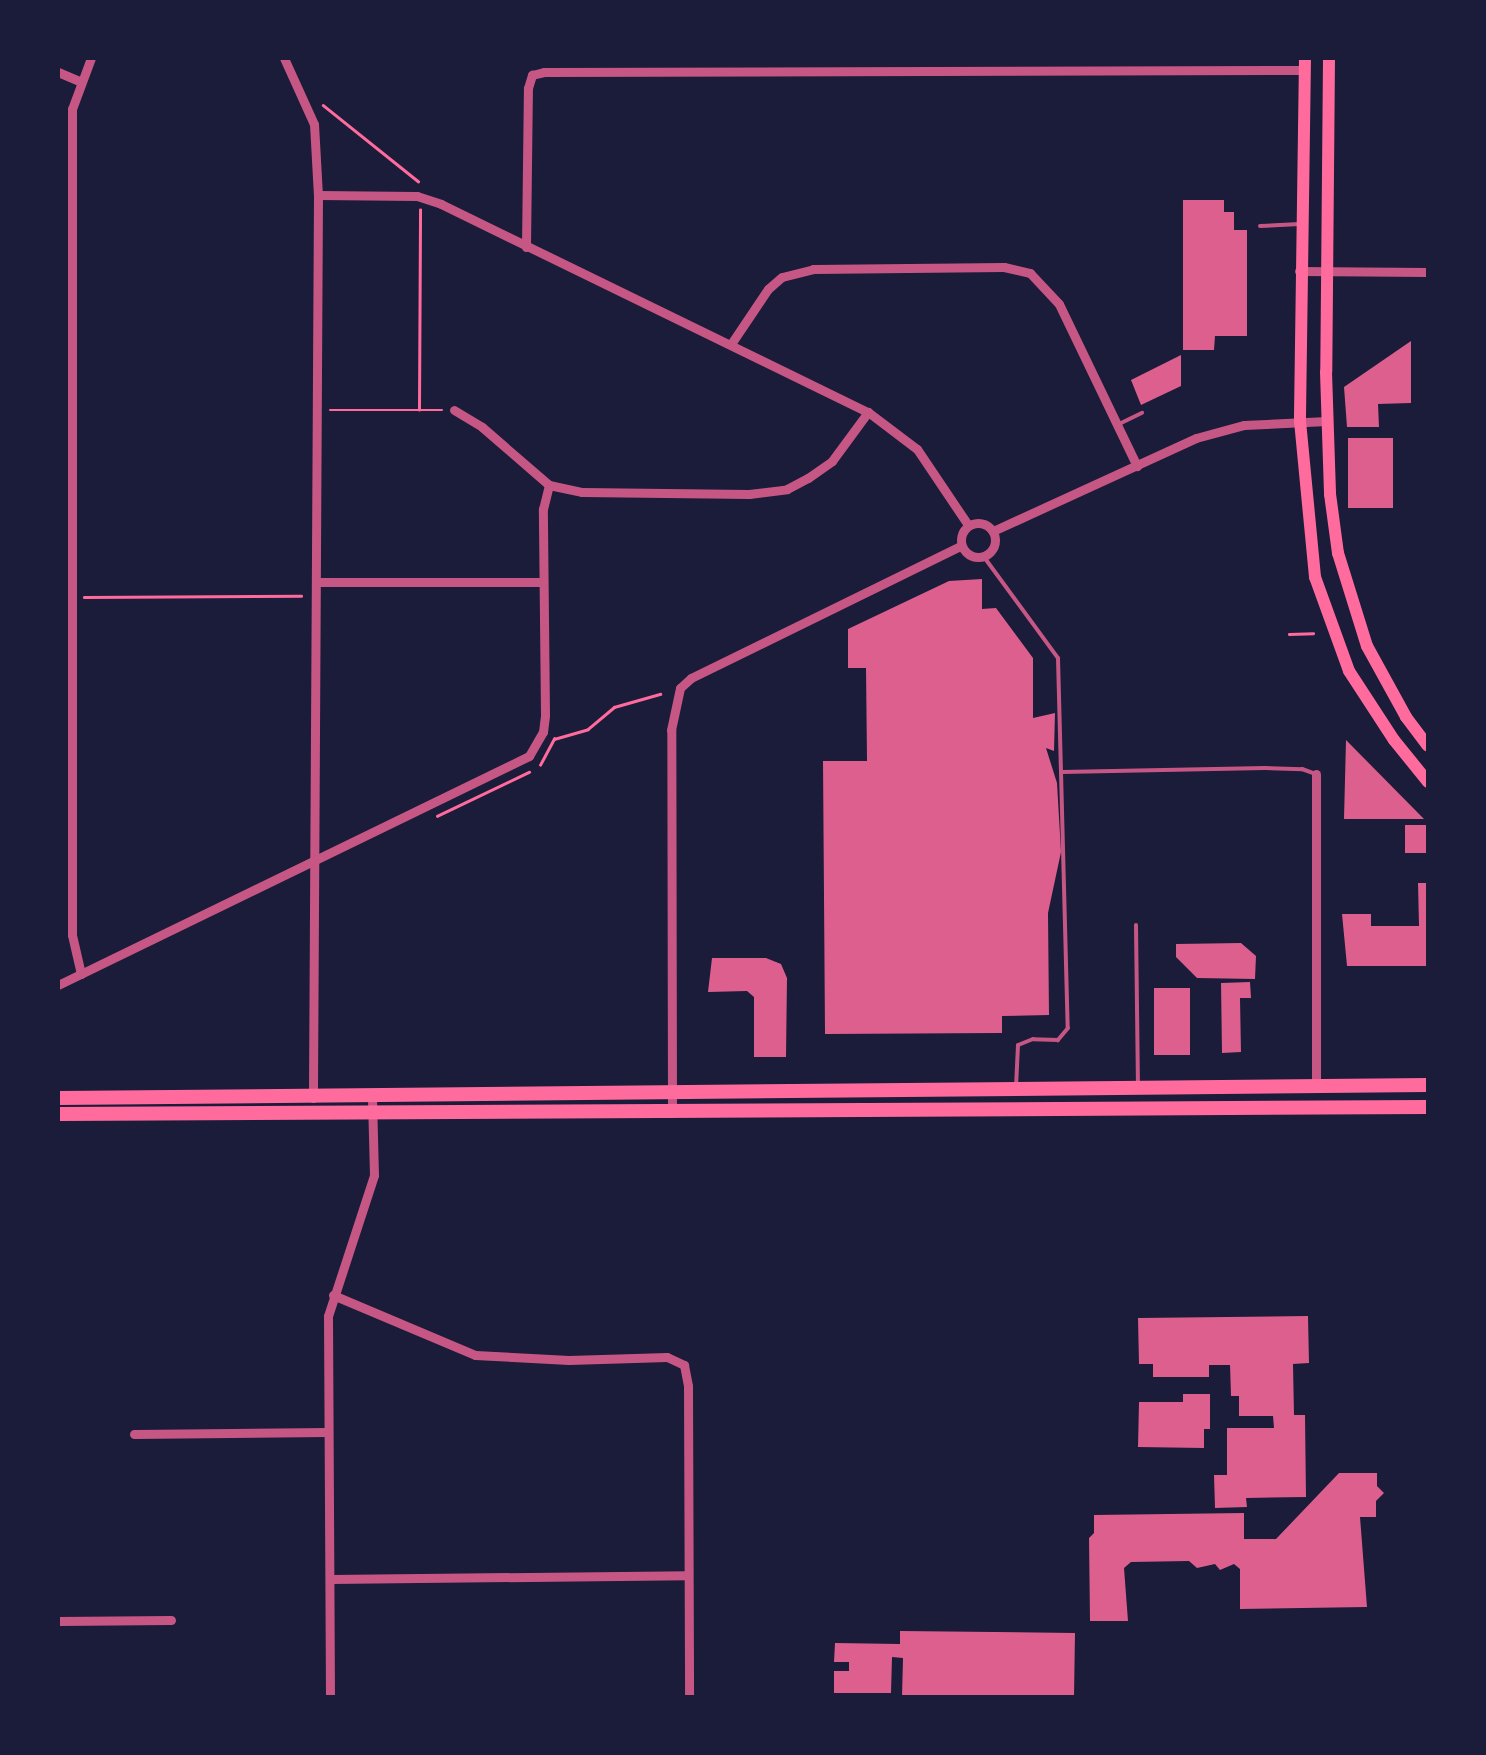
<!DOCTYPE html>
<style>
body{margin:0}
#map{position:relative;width:1486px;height:1755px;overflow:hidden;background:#1b1b3a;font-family:"Fira Sans",sans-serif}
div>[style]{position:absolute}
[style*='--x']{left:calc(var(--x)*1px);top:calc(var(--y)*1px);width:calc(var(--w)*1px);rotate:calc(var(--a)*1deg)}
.building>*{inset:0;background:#dd5f8e;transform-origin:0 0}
.path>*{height:2.5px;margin:-1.25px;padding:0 1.25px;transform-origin:1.25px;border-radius:1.25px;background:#ff6b9d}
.service>*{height:4px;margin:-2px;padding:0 2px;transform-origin:2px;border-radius:2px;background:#c65784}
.minor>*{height:9px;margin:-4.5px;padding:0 4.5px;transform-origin:4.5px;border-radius:4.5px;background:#c65784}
.minor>.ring{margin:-4.5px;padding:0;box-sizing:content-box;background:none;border:9px solid #c65784;border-radius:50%}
.secondary>*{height:12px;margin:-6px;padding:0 6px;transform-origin:6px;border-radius:6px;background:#ff6b9d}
.primary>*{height:14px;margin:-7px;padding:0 7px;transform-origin:7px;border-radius:7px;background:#ff6b9d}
span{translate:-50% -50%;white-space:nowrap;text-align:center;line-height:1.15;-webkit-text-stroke:10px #1b1b3a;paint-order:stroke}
.frame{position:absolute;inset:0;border:60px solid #1b1b3a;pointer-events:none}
</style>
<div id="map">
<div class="building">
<i style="clip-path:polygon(1183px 200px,1224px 200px,1224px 212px,1234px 212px,1234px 230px,1247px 230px,1247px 336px,1215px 336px,1214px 350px,1183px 350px)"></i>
<i style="clip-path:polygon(1411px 341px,1411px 403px,1378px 404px,1379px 427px,1347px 427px,1344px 387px)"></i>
<i style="clip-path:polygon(1181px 355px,1181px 386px,1141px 405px,1131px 380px)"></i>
<i style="left:1348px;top:438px;width:45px;height:70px"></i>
<i style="clip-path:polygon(982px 579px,982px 609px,996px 608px,1033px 658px,1033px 718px,1055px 713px,1054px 751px,1046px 748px,1057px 783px,1061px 852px,1048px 913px,1049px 1015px,1002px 1016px,1002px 1033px,825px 1034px,823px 761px,867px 761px,866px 668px,848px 668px,848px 629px,949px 581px)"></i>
<i style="clip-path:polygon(1346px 740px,1424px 819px,1344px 819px)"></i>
<i style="left:1428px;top:825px;width:28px;height:23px;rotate:90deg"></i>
<i style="clip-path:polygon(1418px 883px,1428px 883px,1428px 966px,1347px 966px,1342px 914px,1371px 914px,1371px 926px,1419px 926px)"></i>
<i style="clip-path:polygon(1241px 943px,1256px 956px,1255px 979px,1197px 978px,1176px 957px,1176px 944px)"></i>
<i style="clip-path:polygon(712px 958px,766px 958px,781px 964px,787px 978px,786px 1057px,754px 1057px,754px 997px,747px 991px,708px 992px)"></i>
<i style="clip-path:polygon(1250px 982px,1251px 998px,1240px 998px,1241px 1052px,1222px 1053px,1221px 983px)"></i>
<i style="left:1154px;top:988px;width:36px;height:67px"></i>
<i style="clip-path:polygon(1308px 1316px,1309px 1363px,1293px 1364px,1294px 1415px,1305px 1415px,1306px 1497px,1246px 1498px,1247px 1507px,1215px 1508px,1214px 1475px,1227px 1475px,1227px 1428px,1274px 1428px,1273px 1416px,1239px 1416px,1239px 1396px,1231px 1396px,1230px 1365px,1209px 1365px,1209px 1377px,1153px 1377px,1153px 1364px,1139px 1364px,1138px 1318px)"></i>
<i style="clip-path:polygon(1183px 1394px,1210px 1394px,1210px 1429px,1204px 1429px,1204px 1448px,1138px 1447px,1139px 1402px,1183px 1402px)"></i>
<i style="clip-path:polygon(1339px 1473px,1377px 1473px,1377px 1486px,1384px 1493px,1376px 1501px,1376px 1517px,1360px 1517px,1367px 1607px,1240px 1609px,1240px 1569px,1234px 1564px,1220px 1570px,1215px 1564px,1197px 1568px,1189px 1561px,1131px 1562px,1124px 1568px,1128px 1621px,1090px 1621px,1089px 1538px,1094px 1533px,1094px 1515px,1244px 1513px,1244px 1539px,1276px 1539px)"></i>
<i style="clip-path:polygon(900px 1631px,1075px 1633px,1074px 1698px,902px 1696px,903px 1658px,892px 1657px,891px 1693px,834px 1693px,834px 1671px,849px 1671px,849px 1662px,834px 1662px,835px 1643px,900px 1644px)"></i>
</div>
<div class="path">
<i style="--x:323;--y:105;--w:122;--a:38.7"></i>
<i style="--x:330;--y:410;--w:112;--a:0"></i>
<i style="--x:419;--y:410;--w:200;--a:-89.7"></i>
<i style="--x:84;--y:597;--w:217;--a:-0.3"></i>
<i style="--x:1289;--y:634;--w:24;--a:-2"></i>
<i style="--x:540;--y:765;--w:30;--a:-62"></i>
<i style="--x:554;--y:739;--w:35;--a:-16"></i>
<i style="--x:588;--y:729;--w:34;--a:-40"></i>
<i style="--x:614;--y:707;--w:48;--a:-15.8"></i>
<i style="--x:437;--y:816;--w:102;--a:-25.6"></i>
</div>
<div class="service">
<i style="--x:1260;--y:226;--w:40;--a:-2.9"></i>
<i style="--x:1117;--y:425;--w:28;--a:-26"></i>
<i style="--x:984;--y:557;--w:125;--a:53.8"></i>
<i style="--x:1058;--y:658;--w:370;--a:88.5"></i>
<i style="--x:1068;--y:1028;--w:16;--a:130"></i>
<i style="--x:1058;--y:1040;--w:25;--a:-178"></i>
<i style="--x:1033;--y:1039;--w:16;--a:158"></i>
<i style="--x:1018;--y:1045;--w:42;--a:92.7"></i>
<i style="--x:1062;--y:772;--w:203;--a:-1.1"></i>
<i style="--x:1265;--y:768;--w:37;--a:2"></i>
<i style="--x:1302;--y:769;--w:15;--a:20"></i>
<i style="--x:1136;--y:925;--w:158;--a:89.3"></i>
</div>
<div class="minor">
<i style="--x:284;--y:58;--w:72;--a:65.6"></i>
<i style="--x:314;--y:124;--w:71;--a:86.8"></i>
<i style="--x:318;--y:195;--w:903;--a:90.32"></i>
<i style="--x:58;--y:72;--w:23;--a:23"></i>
<i style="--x:318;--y:195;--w:99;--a:0.6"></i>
<i style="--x:417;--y:196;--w:25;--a:18"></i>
<i style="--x:441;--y:204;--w:475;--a:26"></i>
<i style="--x:868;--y:412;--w:61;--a:37.1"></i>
<i style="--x:917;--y:449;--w:92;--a:56.1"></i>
<i style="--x:526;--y:247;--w:159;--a:-89.3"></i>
<i style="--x:528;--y:88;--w:14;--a:-73"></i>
<i style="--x:532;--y:75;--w:12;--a:-14"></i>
<i style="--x:544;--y:72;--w:760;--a:-0.15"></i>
<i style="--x:1299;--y:271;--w:129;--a:0.4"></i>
<i style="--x:731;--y:344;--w:66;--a:-56.1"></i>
<i style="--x:768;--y:289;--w:18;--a:-41"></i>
<i style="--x:782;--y:277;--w:32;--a:-14"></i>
<i style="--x:813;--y:269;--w:191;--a:-0.6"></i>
<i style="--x:1004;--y:267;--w:27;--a:13"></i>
<i style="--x:1030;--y:273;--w:42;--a:46.9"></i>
<i style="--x:1059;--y:304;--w:180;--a:64.3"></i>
<i style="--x:454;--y:410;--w:33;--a:31"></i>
<i style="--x:482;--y:427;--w:89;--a:40.9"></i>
<i style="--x:549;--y:485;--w:34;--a:12"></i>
<i style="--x:582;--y:492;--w:167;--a:0.7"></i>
<i style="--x:749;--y:494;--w:38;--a:-7"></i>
<i style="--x:787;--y:489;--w:24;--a:-28"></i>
<i style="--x:808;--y:478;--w:29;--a:-35"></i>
<i style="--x:832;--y:461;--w:61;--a:-53.7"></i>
<i class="ring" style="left:961px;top:523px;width:25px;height:25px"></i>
<i style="--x:993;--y:531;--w:223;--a:-24.6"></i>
<i style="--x:1196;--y:438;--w:50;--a:-15.2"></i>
<i style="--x:1244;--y:425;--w:83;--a:-2.8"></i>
<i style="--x:317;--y:582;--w:226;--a:0"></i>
<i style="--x:1316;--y:774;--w:312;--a:90"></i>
<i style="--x:81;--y:974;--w:40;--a:-103"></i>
<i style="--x:72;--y:935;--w:826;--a:-90"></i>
<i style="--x:72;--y:109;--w:54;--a:-69.6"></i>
<i style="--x:58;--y:985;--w:524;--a:-25.93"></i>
<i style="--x:529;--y:756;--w:28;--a:-60"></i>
<i style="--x:543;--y:732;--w:17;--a:-83"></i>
<i style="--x:545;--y:715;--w:206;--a:-90.6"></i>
<i style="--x:543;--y:509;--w:25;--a:-76"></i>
<i style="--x:672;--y:1113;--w:383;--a:-90.1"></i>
<i style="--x:671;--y:730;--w:43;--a:-77.9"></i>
<i style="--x:680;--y:688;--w:15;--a:-42"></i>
<i style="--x:691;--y:678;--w:301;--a:-26.1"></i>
<i style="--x:333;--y:1295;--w:154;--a:22.9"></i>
<i style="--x:475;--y:1355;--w:94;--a:3"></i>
<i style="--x:569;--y:1360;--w:98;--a:-1.8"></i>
<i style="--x:667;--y:1357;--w:19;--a:25"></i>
<i style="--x:684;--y:1365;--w:21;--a:79"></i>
<i style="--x:688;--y:1386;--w:312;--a:89.8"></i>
<i style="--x:134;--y:1434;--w:193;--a:-0.6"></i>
<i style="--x:330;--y:1579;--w:358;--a:-0.6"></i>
<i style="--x:58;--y:1621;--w:113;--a:-0.5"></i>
<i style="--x:330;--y:1698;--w:382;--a:-90.3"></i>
<i style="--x:328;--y:1316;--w:148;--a:-71.9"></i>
<i style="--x:374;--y:1175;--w:79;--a:-91.5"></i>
</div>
<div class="secondary">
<i style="--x:1305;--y:58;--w:363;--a:90.8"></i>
<i style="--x:1300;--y:421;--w:157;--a:84.5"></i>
<i style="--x:1315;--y:577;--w:100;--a:70.1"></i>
<i style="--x:1349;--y:671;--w:82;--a:56.9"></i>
<i style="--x:1394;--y:740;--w:54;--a:51"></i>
<i style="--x:1329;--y:58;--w:314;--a:90.5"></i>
<i style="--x:1326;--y:372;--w:122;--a:88.1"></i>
<i style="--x:1330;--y:494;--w:60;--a:82.3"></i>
<i style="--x:1338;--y:553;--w:97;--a:72.7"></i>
<i style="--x:1367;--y:646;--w:81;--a:61.2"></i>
<i style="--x:1406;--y:717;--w:36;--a:53"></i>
</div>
<div class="primary">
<i style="--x:58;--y:1098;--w:1370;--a:-0.54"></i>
<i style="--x:58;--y:1114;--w:1370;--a:-0.29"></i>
</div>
<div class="frame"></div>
</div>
